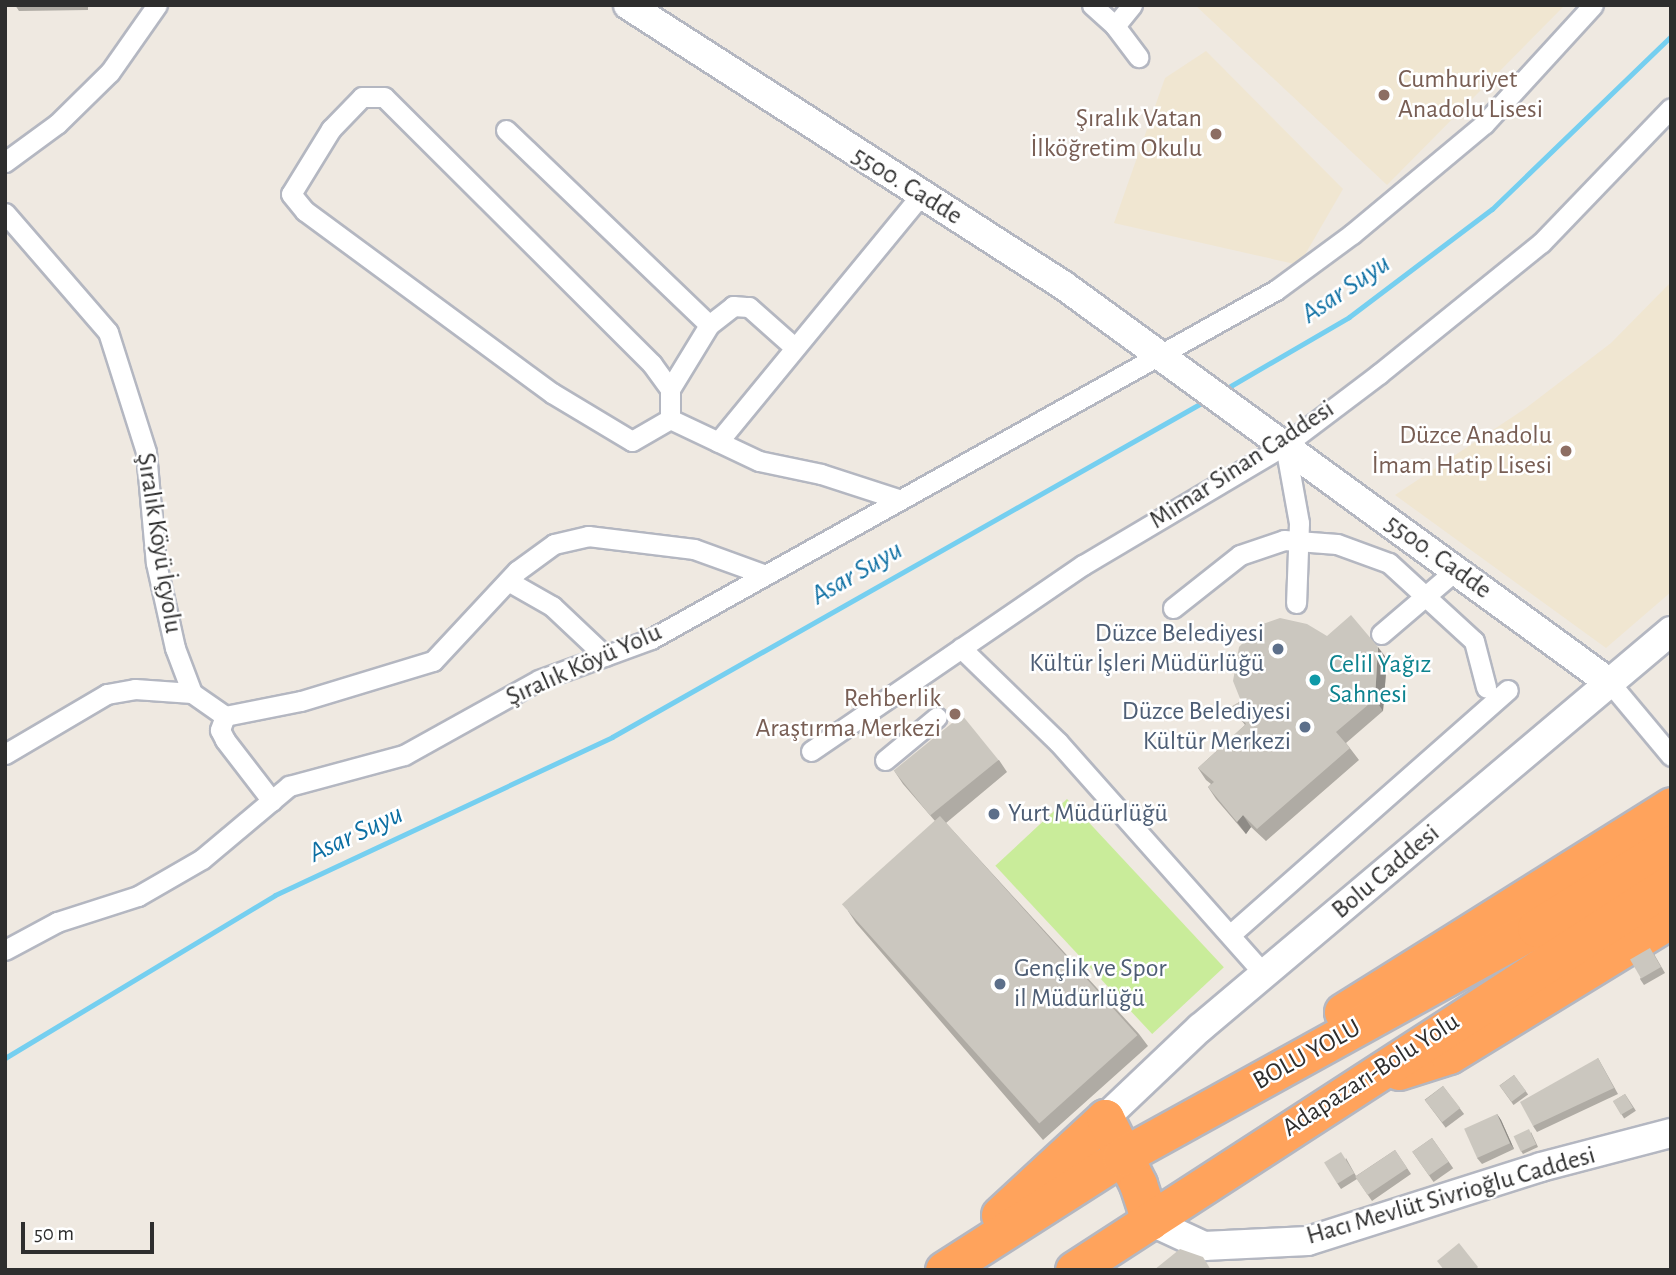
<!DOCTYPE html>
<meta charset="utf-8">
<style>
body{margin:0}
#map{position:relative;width:1676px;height:1275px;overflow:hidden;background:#efe9e1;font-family:"Alegreya Sans",sans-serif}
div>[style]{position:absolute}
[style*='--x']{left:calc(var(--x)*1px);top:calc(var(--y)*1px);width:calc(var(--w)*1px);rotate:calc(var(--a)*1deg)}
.education>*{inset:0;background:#f0e6d1}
.pitch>*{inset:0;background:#c9ec9a;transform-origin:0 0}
.stream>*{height:5px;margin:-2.5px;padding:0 2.5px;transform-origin:2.5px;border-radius:2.5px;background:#75cff0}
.roads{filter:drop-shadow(2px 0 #b4b7c1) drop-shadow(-2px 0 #b4b7c1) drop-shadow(0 2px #b4b7c1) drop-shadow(0 -2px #b4b7c1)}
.street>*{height:19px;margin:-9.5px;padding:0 9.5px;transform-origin:9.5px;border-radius:9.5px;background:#fff}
.secondary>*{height:28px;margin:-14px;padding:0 14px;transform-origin:14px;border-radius:14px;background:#fff}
.highway>*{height:37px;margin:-18.5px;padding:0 18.5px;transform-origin:18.5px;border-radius:18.5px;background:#ffa35c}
.wall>*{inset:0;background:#afaba4;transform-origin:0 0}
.shaded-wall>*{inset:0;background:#8e8b86}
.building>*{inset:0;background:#cbc7bf;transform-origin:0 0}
.dots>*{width:19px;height:19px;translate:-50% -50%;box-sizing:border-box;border:4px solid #fff;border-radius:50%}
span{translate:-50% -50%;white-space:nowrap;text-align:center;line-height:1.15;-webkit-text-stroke:5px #fff;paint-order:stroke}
.education-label{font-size:26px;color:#785e54}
.left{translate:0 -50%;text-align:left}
.right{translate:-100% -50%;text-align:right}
.street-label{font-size:26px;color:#2e2e2e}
.service-label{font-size:26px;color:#4e5e75}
.culture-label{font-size:26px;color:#0d838f}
.water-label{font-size:28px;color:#0d6fa3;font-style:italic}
.frame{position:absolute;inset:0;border:7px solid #2e2e2e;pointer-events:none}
.scale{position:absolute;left:21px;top:1222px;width:133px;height:32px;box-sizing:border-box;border:4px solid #2e2e2e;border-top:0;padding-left:9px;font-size:21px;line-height:24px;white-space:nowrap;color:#2e2e2e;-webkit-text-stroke:5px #fff;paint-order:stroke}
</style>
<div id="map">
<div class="education">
<i style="clip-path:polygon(1195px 5px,1565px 5px,1387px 185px)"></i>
<i style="clip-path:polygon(1206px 51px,1343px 189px,1299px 265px,1114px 223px,1165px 78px)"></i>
<i style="clip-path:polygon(1671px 282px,1671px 592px,1606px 648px,1395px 495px,1526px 408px,1611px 343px)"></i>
</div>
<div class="pitch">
<i style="left:1067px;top:799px;width:230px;height:98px;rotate:47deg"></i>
</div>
<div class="stream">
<i style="--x:1222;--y:391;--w:147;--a:-30.2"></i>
<i style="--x:1349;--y:317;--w:179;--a:-37.1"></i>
<i style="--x:1492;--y:209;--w:249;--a:-44"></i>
<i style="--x:5;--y:1058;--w:315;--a:-31.1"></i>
<i style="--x:275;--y:895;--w:372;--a:-25.1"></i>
<i style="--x:612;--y:737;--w:682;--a:-29.54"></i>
</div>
<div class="roads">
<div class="street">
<i style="--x:1092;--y:5;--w:31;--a:42"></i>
<i style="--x:1132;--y:5;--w:27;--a:129"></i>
<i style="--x:1115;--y:26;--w:39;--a:53"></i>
<i style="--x:506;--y:130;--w:281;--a:43.8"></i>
<i style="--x:5;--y:162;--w:64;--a:-36.2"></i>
<i style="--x:57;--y:124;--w:74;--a:-44.5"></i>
<i style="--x:110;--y:72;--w:82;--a:-55"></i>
<i style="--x:5;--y:213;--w:157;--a:49.1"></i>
<i style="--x:108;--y:332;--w:126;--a:72.4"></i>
<i style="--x:146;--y:452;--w:111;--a:84.9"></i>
<i style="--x:156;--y:563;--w:87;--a:77.4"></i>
<i style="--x:175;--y:648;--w:48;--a:69.3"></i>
<i style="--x:192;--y:693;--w:40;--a:34.9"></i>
<i style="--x:225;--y:716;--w:77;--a:-11.2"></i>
<i style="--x:301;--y:701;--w:138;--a:-16.9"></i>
<i style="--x:433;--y:661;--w:123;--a:-47"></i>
<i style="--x:517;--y:571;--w:46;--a:-36.1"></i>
<i style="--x:554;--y:544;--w:35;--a:-13"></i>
<i style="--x:588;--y:536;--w:107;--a:7"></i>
<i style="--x:694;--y:549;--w:73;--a:19.9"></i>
<i style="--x:670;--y:389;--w:75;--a:-58.6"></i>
<i style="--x:709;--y:325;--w:31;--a:-38"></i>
<i style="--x:733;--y:306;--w:16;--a:4"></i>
<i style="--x:749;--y:307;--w:59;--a:41.6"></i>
<i style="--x:670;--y:419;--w:30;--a:-90"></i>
<i style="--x:670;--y:389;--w:31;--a:-126"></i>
<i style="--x:652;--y:364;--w:378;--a:-135.1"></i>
<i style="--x:384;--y:97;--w:22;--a:180"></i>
<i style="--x:362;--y:97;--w:45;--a:134.1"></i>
<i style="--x:331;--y:129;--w:76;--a:121.6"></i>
<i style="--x:291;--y:194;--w:22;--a:51"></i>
<i style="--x:305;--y:211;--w:307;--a:36.4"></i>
<i style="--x:552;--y:393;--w:93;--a:31"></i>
<i style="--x:632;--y:441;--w:44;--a:-30.1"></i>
<i style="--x:670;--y:419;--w:98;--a:25.3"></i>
<i style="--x:759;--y:461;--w:63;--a:11.8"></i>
<i style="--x:821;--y:474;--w:81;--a:18"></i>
<i style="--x:718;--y:442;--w:320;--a:-50.6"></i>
<i style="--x:1285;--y:445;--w:79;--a:79.8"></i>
<i style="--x:1299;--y:523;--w:80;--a:92.1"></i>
<i style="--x:508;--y:581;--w:51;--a:29.6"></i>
<i style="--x:552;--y:606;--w:73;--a:43.3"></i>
<i style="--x:1173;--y:608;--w:85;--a:-38.3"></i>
<i style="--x:1240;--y:555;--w:46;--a:-18.8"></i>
<i style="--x:1284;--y:540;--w:53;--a:4.3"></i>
<i style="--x:1337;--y:544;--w:55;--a:20.1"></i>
<i style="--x:1389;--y:563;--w:115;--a:42.5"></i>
<i style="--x:1474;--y:641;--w:48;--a:75.4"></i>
<i style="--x:1381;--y:634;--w:99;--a:-40.5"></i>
<i style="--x:961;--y:648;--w:135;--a:44.1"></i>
<i style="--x:1058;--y:742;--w:310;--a:48.4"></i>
<i style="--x:1610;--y:683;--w:95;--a:50.1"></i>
<i style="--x:225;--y:716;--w:15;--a:110"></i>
<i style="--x:220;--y:730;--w:11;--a:63"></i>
<i style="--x:225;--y:740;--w:77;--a:52.4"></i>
<i style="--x:811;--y:751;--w:330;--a:-34.4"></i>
<i style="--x:1083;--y:565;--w:235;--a:-30.7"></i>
<i style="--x:1285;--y:445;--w:118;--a:-37.1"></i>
<i style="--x:1379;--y:374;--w:208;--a:-39"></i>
<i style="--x:1541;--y:243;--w:187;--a:-46.1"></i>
<i style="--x:5;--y:754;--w:118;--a:-30.5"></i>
<i style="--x:107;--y:694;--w:28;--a:-10"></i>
<i style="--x:135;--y:689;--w:57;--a:4"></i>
<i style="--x:885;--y:760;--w:67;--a:-39.6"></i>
<i style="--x:1231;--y:934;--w:369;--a:-41.4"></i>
<i style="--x:5;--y:950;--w:59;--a:-28.3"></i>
<i style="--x:57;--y:922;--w:85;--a:-17.8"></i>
<i style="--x:138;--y:896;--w:74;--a:-30"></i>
<i style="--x:202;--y:859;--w:114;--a:-40"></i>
<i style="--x:289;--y:786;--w:119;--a:-15.1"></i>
<i style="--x:404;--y:755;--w:154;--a:-29.1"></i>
<i style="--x:539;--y:680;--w:119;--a:-20.1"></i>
<i style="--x:651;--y:639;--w:716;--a:-29.18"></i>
<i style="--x:1276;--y:290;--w:94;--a:-36.4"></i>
<i style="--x:1352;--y:234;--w:172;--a:-39.8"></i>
<i style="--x:1484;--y:124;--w:161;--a:-47.5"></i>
</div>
<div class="secondary">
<i style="--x:628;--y:5;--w:517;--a:32.77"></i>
<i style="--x:1063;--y:285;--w:676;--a:36.04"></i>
<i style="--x:1105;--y:1118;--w:131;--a:-43.5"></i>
<i style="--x:1200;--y:1028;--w:616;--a:-40.13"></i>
<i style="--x:1150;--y:1221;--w:60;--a:24.8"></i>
<i style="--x:1204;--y:1246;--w:104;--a:-2.8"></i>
<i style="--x:1308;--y:1241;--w:244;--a:-17.6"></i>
<i style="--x:1541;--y:1167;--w:134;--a:-14.7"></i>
</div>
<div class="highway">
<i style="--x:1343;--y:1012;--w:387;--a:-32.1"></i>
<i style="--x:1399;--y:1071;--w:52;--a:-17.7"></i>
<i style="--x:1449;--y:1055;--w:260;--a:-31.5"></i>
<i style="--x:1000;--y:1215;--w:143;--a:-42.7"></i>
<i style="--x:1105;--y:1118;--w:74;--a:63.4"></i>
<i style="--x:1138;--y:1184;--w:39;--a:72"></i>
<i style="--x:944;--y:1270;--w:210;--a:-32.6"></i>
<i style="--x:1121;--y:1157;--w:474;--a:-28.9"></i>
<i style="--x:1536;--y:928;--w:159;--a:-31.9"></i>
<i style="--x:1074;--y:1270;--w:711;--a:-32.95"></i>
</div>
</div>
<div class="wall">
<i style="clip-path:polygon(15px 5px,88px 5px,88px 10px,19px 11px)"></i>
<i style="clip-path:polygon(1327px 636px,1387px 659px,1383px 711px,1346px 743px,1359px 760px,1266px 841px,1251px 827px,1246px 834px,1216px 799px,1208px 787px,1211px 784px,1206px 780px,1198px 768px,1245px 725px,1231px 707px,1241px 701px)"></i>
<i style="clip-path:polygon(999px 760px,1007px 772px,946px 823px,1139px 1034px,1148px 1046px,1043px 1140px,856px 923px,848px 911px,935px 821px,903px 784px,895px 772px)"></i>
<i style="clip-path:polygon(1654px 954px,1665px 973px,1644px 985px,1640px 979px)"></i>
<i style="clip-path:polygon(1598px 1058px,1618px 1094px,1537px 1132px,1533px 1126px)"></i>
<i style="left:1514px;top:1075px;width:24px;height:18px;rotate:54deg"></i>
<i style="left:1443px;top:1086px;width:35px;height:23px;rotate:53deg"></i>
<i style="left:1625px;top:1094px;width:20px;height:14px;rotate:57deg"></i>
<i style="clip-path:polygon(1497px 1114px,1501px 1120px,1514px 1149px,1482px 1164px,1477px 1158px)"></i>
<i style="clip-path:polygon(1531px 1132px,1538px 1147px,1523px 1154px,1521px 1151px)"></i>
<i style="left:1432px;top:1138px;width:37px;height:24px;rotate:55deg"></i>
<i style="clip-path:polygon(1395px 1150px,1411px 1174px,1372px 1201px,1357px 1179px,1341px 1189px,1337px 1183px,1346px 1158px,1356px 1176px)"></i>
</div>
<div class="shaded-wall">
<i style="clip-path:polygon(1378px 647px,1387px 659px,1383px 711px,1375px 699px)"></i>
<i style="clip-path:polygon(1243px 815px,1251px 827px,1246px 834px,1237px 822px)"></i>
<i style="clip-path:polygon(1497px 1114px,1501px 1120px,1514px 1149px,1510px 1143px)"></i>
</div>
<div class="building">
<i style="clip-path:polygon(1351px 615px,1378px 647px,1375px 699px,1336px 732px,1350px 748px,1257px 829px,1243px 815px,1237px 822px,1208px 787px,1214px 782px,1198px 768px,1246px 724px,1231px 707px,1241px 701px,1233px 681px,1239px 647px,1260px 625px,1280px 618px,1307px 624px,1327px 636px)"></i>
<i style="left:962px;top:715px;width:58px;height:88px;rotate:51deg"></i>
<i style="left:940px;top:816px;width:295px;height:132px;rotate:48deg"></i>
<i style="left:1650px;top:948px;width:22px;height:23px;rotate:60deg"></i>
<i style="clip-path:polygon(1598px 1058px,1614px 1088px,1533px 1126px,1520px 1102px)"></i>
<i style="left:1514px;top:1075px;width:20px;height:18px;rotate:53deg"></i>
<i style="left:1443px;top:1086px;width:28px;height:23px;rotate:52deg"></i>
<i style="left:1625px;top:1094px;width:16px;height:14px;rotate:60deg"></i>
<i style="left:1497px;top:1114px;width:32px;height:36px;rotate:66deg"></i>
<i style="left:1529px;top:1129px;width:17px;height:17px;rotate:65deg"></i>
<i style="left:1432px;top:1138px;width:29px;height:24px;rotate:55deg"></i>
<i style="left:1395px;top:1150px;width:22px;height:48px;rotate:56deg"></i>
<i style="left:1341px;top:1152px;width:25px;height:20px;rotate:58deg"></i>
<i style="clip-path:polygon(1459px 1243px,1478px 1267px,1475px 1270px,1444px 1270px,1437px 1261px)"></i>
<i style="clip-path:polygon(1180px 1249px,1203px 1257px,1211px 1270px,1154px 1270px)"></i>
</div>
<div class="dots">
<i style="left:1384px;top:95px;background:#8d6e63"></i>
<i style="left:1216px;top:134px;background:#8d6e63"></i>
<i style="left:1566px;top:451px;background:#8d6e63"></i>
<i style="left:1278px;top:649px;background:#5c6f8a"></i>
<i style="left:1315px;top:680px;background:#0f9aa8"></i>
<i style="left:955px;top:714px;background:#8d6e63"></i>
<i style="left:1305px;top:727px;background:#5c6f8a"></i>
<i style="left:994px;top:814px;background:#5c6f8a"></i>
<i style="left:1000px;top:984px;background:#5c6f8a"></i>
</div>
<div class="education-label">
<span class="left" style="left:1398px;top:95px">Cumhuriyet<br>Anadolu Lisesi</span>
<span class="right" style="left:1202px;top:134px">Şıralık Vatan<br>İlköğretim Okulu</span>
<span class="right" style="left:1552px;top:451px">Düzce Anadolu<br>İmam Hatip Lisesi</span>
<span class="right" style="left:941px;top:714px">Rehberlik<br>Araştırma Merkezi</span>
</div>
<div class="street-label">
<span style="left:907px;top:186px;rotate:32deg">5500. Cadde</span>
<span style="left:1242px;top:465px;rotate:-33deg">Mimar Sinan Caddesi</span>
<span style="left:159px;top:543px;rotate:81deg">Şıralık Köyü İçyolu</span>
<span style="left:1438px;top:557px;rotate:36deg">5500. Cadde</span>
<span style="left:584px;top:665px;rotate:-24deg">Şıralık Köyü Yolu</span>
<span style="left:1386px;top:872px;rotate:-40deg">Bolu Caddesi</span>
<span style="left:1307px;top:1055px;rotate:-29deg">BOLU YOLU</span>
<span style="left:1371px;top:1075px;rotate:-33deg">Adapazarı-Bolu Yolu</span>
<span style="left:1451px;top:1196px;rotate:-16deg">Hacı Mevlüt Sivrioğlu Caddesi</span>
</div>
<div class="service-label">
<span class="right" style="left:1264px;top:649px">Düzce Belediyesi<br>Kültür İşleri Müdürlüğü</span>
<span class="right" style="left:1291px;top:727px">Düzce Belediyesi<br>Kültür Merkezi</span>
<span class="left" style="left:1008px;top:814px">Yurt Müdürlüğü</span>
<span class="left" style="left:1014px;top:984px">Gençlik ve Spor<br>il Müdürlüğü</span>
</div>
<div class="culture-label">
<span class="left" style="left:1329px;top:680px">Celil Yağız<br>Sahnesi</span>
</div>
<div class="water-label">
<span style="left:1346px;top:289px;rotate:-34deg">Asar Suyu</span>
<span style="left:857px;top:573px;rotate:-30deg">Asar Suyu</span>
<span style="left:356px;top:834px;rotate:-25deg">Asar Suyu</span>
</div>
<div class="frame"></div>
<div class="scale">50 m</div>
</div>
